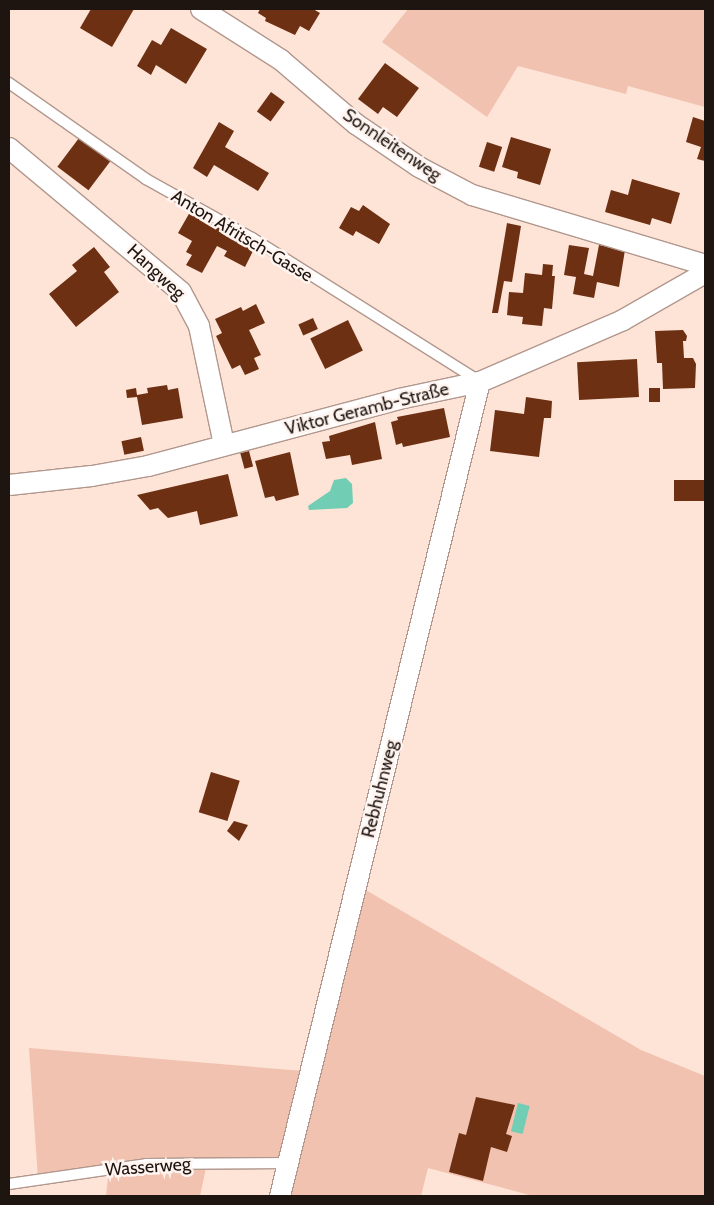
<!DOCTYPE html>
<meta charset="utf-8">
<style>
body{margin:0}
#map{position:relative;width:714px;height:1205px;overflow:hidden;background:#fee3d7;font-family:Cabin,sans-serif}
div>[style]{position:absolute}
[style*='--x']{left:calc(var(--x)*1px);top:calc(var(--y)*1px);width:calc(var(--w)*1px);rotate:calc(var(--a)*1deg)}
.green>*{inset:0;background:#f0c2af}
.water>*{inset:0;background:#71cdb4;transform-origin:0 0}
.building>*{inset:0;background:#6d3013;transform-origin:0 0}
.roads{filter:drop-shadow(1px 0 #b1978d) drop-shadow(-1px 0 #b1978d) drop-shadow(0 1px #b1978d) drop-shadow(0 -1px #b1978d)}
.service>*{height:10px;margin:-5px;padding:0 5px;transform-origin:5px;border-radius:5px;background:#fff}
.minor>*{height:20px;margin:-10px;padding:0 10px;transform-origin:10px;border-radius:10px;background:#fff}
span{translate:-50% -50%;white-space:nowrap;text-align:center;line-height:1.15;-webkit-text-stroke:5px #fff4ef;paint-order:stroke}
.street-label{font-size:18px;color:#1e1511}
.frame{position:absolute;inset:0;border:10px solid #1e1511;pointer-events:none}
</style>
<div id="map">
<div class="green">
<i style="clip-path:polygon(408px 9px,705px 9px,705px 107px,628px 86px,626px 94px,518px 66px,487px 117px,382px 42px)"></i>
<i style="clip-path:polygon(364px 889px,641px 1050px,705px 1076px,705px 1196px,533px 1196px,428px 1168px,421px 1196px,290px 1196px)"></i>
<i style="clip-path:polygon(29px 1048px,303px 1071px,280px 1164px,207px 1163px,200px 1196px,106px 1196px,109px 1169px,38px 1179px)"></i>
</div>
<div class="water">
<i style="clip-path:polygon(346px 478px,352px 484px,353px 503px,347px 508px,309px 510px,308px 506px,330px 491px,334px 480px)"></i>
<i style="left:518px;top:1103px;width:12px;height:29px;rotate:14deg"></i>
</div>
<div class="building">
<i style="clip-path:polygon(91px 9px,134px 9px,112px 47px,80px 28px)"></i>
<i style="clip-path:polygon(260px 9px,313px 9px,320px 13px,309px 31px,300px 26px,295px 35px,265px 21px,266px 18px,258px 13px)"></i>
<i style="clip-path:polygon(171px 28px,207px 49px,186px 84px,156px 65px,151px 75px,137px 66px,152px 40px,161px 45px)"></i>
<i style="clip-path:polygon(385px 63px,419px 88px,397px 117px,383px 107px,378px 114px,358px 99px)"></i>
<i style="left:271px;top:92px;width:17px;height:24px;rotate:36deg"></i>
<i style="clip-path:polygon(693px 117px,705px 121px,705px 161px,697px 159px,701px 147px,686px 142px)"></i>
<i style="clip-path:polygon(219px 122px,234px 131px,225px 147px,269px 173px,258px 191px,214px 165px,207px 177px,193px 168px)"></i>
<i style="clip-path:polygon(511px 137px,551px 149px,540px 185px,517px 178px,518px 172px,502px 167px)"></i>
<i style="left:79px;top:138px;width:39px;height:36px;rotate:37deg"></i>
<i style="left:487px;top:142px;width:16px;height:26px;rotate:18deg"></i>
<i style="clip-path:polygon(632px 179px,680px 193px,671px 224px,652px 218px,650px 225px,605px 212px,611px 190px,628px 195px)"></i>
<i style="clip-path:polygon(363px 205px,390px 224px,379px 244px,356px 231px,353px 236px,339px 228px,351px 207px,359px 211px)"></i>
<i style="clip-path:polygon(190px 212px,255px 247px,245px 267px,224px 256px,227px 251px,217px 246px,202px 273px,186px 265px,192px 255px,186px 252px,192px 241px,178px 233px)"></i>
<i style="clip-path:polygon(507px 223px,521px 226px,512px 282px,504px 281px,498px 313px,492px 313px)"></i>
<i style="clip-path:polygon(569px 245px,589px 248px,584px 274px,593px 276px,599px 245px,625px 250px,619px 287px,597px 282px,594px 298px,573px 294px,576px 277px,564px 275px)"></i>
<i style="clip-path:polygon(94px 247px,110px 267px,104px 272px,119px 292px,76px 327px,49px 294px,77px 271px,72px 265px)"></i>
<i style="clip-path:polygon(543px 264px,553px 265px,552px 276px,555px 276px,552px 309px,544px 308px,542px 326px,522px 324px,523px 317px,507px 315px,509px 292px,523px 293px,525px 273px,542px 275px)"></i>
<i style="clip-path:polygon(256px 304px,265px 323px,249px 330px,261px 355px,254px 358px,259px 369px,245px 375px,240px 365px,232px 369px,216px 336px,222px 333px,215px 319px,241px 307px,243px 311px)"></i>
<i style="left:313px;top:318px;width:12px;height:16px;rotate:66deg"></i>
<i style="left:348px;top:320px;width:34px;height:42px;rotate:64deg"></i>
<i style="clip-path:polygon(683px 330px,687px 336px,686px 341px,683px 341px,684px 358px,693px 358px,696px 364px,695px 388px,663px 389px,662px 363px,657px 363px,655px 331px)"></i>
<i style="left:637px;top:359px;width:38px;height:60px;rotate:87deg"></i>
<i style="clip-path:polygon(167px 385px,168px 390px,178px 388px,183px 418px,142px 425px,137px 397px,127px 398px,126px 390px,136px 388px,137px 395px,148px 393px,147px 388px)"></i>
<i style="left:649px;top:388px;width:11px;height:14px"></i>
<i style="clip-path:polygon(526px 397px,552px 401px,551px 418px,544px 418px,539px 457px,490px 451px,495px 410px,524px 414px)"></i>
<i style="clip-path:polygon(444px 408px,450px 437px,403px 447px,402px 443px,396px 445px,391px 422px,398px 420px,397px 417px)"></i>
<i style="clip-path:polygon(375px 422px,382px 459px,352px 465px,350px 455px,326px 459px,322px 442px,330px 441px,329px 436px)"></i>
<i style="left:141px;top:437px;width:14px;height:20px;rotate:78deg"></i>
<i style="left:249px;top:451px;width:16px;height:9px;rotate:75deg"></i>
<i style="clip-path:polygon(290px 452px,299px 495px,276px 501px,274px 496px,265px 498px,255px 461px)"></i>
<i style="clip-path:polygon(228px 474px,238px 516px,200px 525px,197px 511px,168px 518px,158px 508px,150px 510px,137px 495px)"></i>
<i style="left:705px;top:480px;width:21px;height:31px;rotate:90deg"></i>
<i style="left:211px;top:772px;width:30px;height:42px;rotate:17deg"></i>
<i style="clip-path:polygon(234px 821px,248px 825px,239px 841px,227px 831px)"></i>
<i style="clip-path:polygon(476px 1097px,515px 1105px,506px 1134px,512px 1136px,507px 1152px,491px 1147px,483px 1181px,449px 1172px,459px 1133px,466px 1135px)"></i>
</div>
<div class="roads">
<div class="service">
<i style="--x:9;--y:83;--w:167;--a:35"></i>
<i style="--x:146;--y:179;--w:121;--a:29.1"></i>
<i style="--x:252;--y:238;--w:268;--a:32.2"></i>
<i style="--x:9;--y:1184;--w:138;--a:-8.3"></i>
<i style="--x:146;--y:1164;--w:142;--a:-0.4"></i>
</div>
<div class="minor">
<i style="--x:201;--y:9;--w:95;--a:32.5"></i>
<i style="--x:281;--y:60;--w:99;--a:40.5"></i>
<i style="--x:356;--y:124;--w:76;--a:34.3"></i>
<i style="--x:419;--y:167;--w:60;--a:27.8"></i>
<i style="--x:472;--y:195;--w:243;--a:16.7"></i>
<i style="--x:9;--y:148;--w:224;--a:39.9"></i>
<i style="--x:181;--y:292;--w:38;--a:62"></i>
<i style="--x:199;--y:326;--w:122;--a:78.1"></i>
<i style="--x:9;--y:485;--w:83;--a:-6.2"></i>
<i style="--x:92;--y:476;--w:57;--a:-10.1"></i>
<i style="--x:148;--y:466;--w:260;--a:-14.9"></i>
<i style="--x:399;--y:399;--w:83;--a:-11.9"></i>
<i style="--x:480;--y:382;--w:156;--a:-23.4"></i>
<i style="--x:623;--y:320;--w:95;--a:-29.8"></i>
<i style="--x:280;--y:1196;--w:838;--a:-76.2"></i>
</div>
</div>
<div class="street-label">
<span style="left:392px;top:145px;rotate:34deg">Sonnleitenweg</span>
<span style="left:242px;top:236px;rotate:31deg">Anton Afritsch-Gasse</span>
<span style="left:156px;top:272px;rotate:43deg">Hangweg</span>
<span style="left:367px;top:409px;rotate:-14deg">Viktor Geramb-Straße</span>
<span style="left:380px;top:789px;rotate:-76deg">Rebhuhnweg</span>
<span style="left:148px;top:1167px;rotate:-4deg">Wasserweg</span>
</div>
<div class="frame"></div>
</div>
